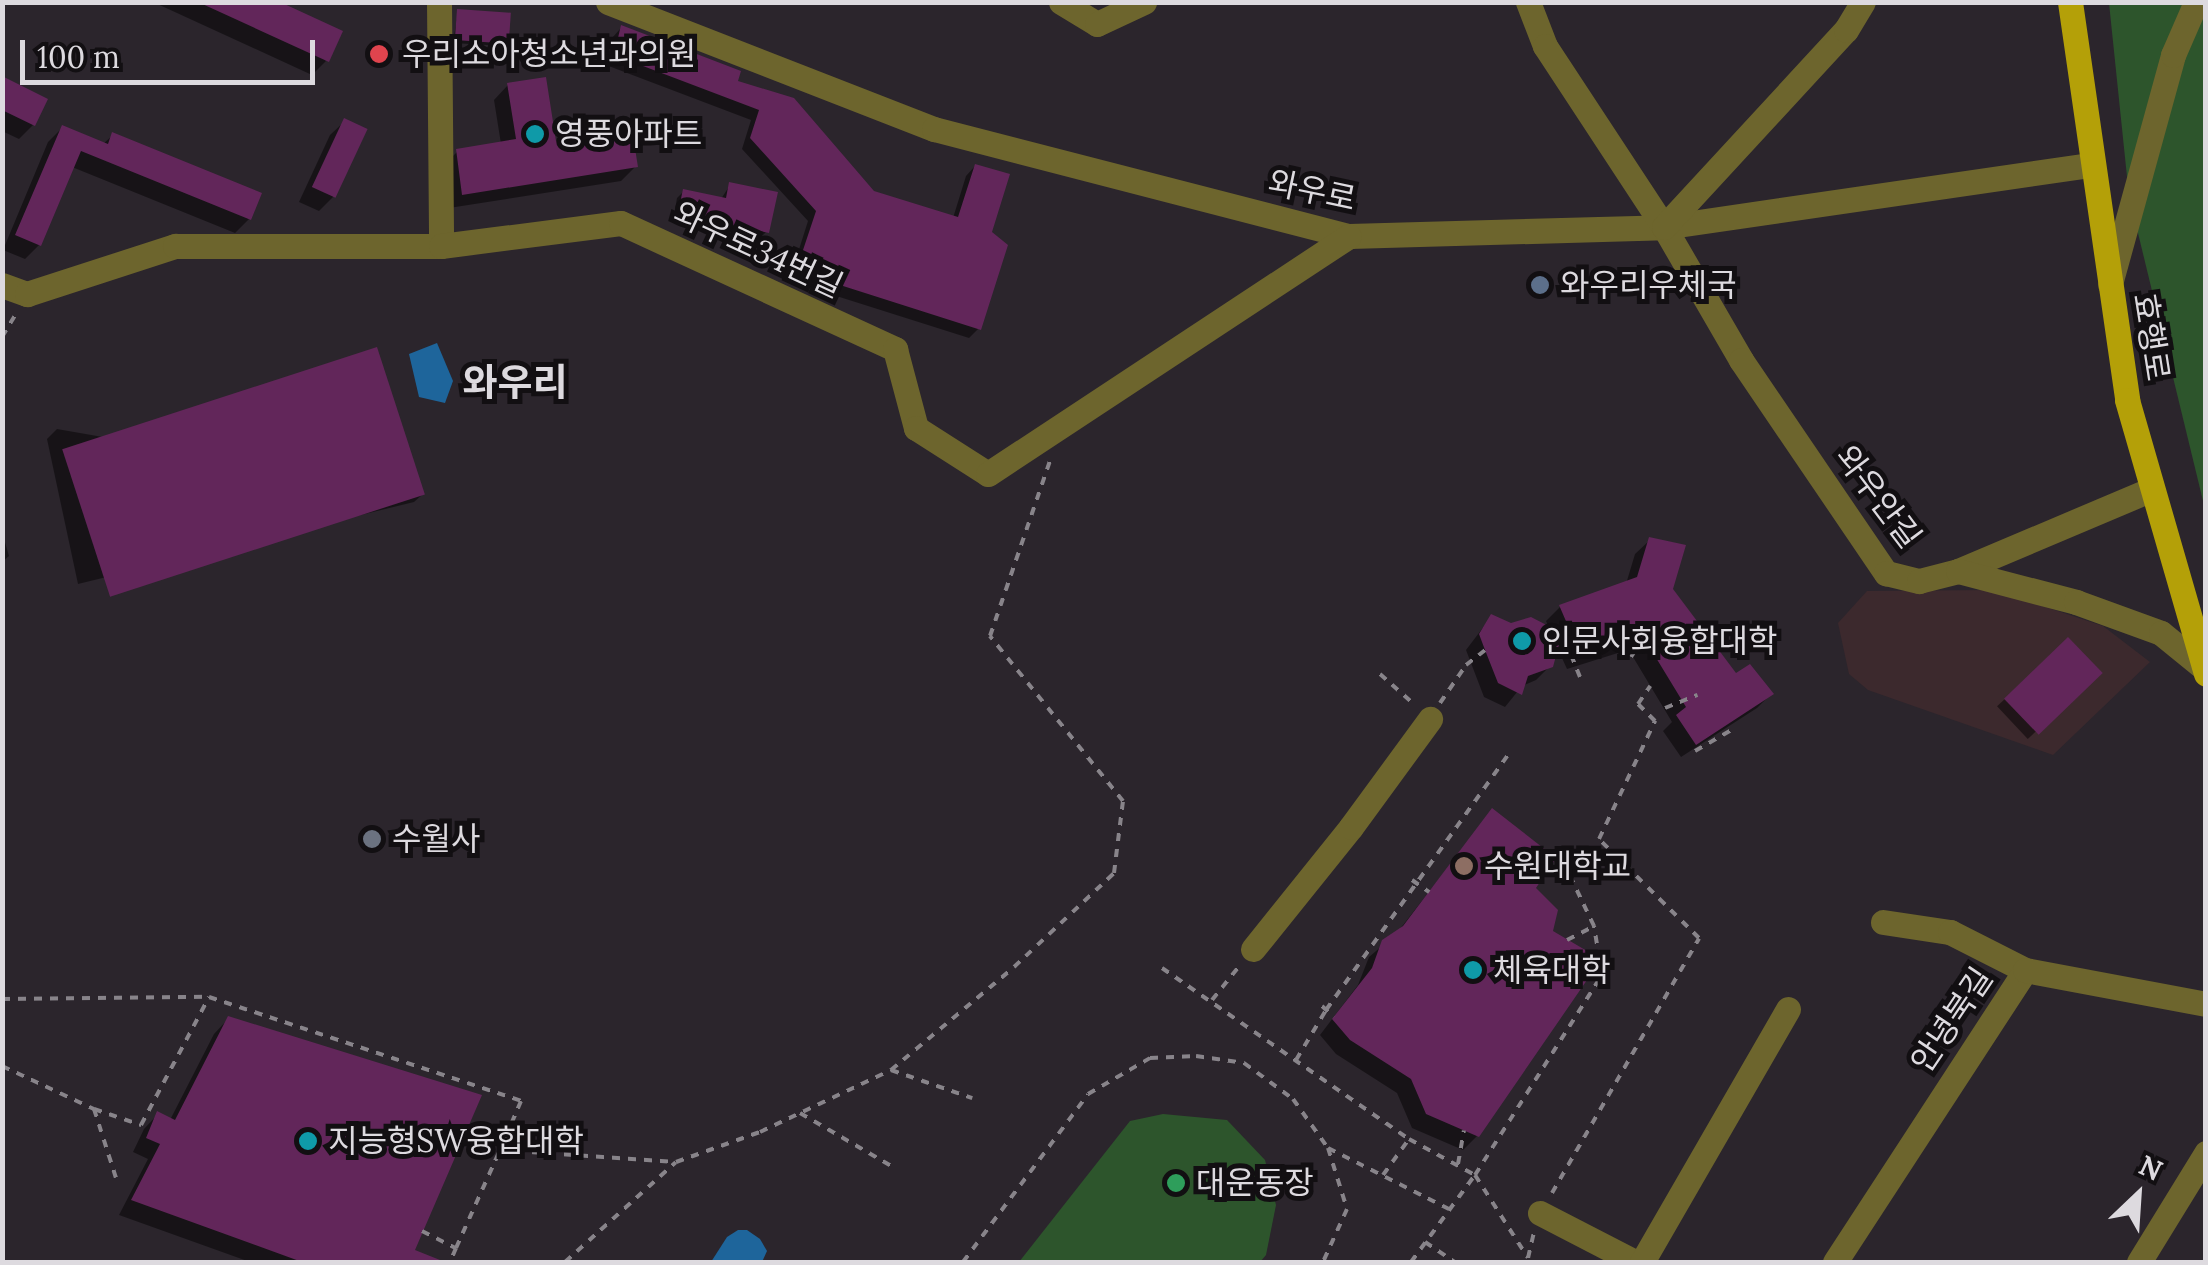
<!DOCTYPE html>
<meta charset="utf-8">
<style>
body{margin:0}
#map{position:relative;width:2208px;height:1265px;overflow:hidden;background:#2b252c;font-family:Lora,"Noto Sans KR",serif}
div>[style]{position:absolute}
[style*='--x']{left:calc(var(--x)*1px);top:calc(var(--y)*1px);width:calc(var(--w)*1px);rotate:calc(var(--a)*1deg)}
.industrial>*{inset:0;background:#3c292d}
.green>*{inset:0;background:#2d552c}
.water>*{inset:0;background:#1e659b}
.shadow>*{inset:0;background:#0007;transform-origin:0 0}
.building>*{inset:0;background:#62265a;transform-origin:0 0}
.path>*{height:4px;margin-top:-2px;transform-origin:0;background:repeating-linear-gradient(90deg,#88848a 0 8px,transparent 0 16px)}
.minor>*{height:25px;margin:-12.5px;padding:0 12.5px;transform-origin:12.5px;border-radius:12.5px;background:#6d652d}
.major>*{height:25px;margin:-12.5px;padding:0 12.5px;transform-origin:12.5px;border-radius:12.5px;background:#b4a008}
.dots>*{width:28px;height:28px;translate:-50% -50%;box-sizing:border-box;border:5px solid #120f12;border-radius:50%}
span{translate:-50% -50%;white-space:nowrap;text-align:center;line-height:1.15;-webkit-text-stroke:10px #120f12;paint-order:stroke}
.poi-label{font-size:32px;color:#dddadf}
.left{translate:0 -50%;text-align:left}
.street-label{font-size:32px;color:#dddadf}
.quarter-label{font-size:38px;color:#dddadf;font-weight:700}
.frame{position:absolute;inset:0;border:5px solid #dddadf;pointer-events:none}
.north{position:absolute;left:2088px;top:1145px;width:100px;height:100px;-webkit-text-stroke:8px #120f12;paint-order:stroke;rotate:25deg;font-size:28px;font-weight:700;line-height:40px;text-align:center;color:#dddadf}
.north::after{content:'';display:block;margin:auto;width:35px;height:45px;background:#dddadf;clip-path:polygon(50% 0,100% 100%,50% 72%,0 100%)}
.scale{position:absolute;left:20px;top:40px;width:295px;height:45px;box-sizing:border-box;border:5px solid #dddadf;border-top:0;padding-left:12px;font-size:30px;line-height:35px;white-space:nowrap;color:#dddadf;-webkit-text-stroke:8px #120f12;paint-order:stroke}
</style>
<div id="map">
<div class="industrial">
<i style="clip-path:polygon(1994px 590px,2103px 626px,2150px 662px,2053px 755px,1868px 690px,1849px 674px,1838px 623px,1867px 591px)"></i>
</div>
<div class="green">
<i style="clip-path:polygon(2109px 3px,2205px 3px,2205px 509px,2129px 196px)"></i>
<i style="clip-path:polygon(1163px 1114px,1227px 1120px,1265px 1160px,1276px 1205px,1266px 1255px,1260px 1262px,1019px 1262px,1130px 1121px)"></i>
</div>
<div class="water">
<i style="clip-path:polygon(437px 343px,453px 381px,445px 403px,419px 397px,409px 354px)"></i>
<i style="clip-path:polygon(738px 1230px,747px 1230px,760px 1239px,767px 1251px,762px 1262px,711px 1262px,727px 1237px)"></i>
</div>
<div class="shadow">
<i style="clip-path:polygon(153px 2px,274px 2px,326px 61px,312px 75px)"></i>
<i style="clip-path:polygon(458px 12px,507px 42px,503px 46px,453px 43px)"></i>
<i style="clip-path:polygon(621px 28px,735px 83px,873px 193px,953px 218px,966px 176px,975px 166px,989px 233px,979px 328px,969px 338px,789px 281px,808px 221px,742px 149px,751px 120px,606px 65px,612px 38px)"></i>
<i style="clip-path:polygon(2px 81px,33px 125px,19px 139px,2px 131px)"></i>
<i style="clip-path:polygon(508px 85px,554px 144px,635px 167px,621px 181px,449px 208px,443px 166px,458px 151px,501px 144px,494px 100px)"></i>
<i style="clip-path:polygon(345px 121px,333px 197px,319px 211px,299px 202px,330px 135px)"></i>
<i style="clip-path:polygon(62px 128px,103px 144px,113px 135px,249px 219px,235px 233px,72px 167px,39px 245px,25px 259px,3px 250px,48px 142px)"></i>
<i style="clip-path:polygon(730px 185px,767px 231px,760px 238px,673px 220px,677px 198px,684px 191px,721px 199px)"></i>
<i style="clip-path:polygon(57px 429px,424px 493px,414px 502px,78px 584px,47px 439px)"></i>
<i style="clip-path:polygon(2px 532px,9px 556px,2px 562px)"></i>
<i style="clip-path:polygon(1650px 540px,1670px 589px,1735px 676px,1771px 694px,1757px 708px,1681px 757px,1663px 731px,1672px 722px,1633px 657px,1621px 652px,1567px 669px,1556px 645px,1551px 665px,1536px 680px,1522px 686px,1505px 707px,1484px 697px,1466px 650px,1491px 617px,1511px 626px,1550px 630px,1546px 621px,1560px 607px,1626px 584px,1635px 554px)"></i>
<i style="left:2068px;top:640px;width:45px;height:97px;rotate:47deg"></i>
<i style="clip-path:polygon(1492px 811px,1533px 888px,1550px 933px,1477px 1136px,1463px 1150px,1412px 1128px,1397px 1093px,1336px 1054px,1320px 1035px,1358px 985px,1369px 957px,1396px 934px)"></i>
<i style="clip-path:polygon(228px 1019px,412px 1251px,427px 1258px,425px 1262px,250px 1262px,119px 1215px,148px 1159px,133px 1152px,144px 1129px,158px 1114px,170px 1120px,214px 1034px)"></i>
</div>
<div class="building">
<i style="clip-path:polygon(198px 2px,280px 2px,343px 31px,329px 62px)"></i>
<i style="left:457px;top:9px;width:54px;height:31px;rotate:4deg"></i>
<i style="clip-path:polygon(621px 25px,741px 71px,738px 81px,794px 98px,874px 191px,958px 217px,975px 164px,1010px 174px,992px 232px,1008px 245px,981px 330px,796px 271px,816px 211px,750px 138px,759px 110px,614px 55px)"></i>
<i style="clip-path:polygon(2px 76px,48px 99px,35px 126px,2px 110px)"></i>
<i style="clip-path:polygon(546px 77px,556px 141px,632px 130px,638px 167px,462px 195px,456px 149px,516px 139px,507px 83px)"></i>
<i style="left:344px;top:118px;width:26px;height:76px;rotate:25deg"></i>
<i style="clip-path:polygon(62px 125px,108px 144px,112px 132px,262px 193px,251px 220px,81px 151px,41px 246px,15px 235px)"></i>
<i style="clip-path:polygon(729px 182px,778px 192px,769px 233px,678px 213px,683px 189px,726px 198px)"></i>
<i style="left:377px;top:347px;width:155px;height:331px;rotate:72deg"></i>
<i style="clip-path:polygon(1649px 537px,1686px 545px,1673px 589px,1736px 673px,1750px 664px,1774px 694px,1696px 745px,1676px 715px,1686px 707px,1647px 643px,1636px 639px,1581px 656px,1559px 605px,1637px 577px)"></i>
<i style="clip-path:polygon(1491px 614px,1511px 623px,1531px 617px,1562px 633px,1553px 667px,1528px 676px,1522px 695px,1498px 683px,1485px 650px,1479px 634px)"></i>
<i style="left:2068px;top:637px;width:50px;height:89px;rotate:46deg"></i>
<i style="clip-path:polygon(1492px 808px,1556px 858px,1536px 888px,1558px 910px,1553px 931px,1587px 951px,1574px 973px,1587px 980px,1479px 1137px,1426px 1114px,1411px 1079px,1350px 1040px,1332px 1019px,1372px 968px,1382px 940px,1403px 926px)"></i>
<i style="clip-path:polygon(228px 1016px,482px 1095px,415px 1250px,445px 1262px,302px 1262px,131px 1200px,160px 1144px,146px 1138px,157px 1111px,175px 1120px)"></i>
</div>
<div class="path">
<i style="--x:2;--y:337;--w:26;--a:-59"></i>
<i style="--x:1565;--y:640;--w:40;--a:68"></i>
<i style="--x:1631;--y:657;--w:17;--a:-57"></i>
<i style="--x:1380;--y:674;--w:47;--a:41.5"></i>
<i style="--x:1440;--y:703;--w:46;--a:-55.6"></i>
<i style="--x:1466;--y:665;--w:24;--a:-38"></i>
<i style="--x:1665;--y:708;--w:35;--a:-22"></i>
<i style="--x:1695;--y:751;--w:46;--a:-29.9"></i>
<i style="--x:1412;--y:880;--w:21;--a:35"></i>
<i style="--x:1567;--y:940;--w:30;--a:-27"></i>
<i style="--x:1162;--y:968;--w:300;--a:34.7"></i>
<i style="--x:1409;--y:1139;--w:75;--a:28.6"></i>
<i style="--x:1475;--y:1175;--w:98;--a:57.4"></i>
<i style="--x:2;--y:999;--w:206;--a:-0.6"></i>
<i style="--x:1212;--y:1000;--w:45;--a:-51.3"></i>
<i style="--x:1322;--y:1006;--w:16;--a:43"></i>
<i style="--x:1296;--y:1060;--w:58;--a:-59"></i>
<i style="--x:1326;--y:1010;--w:315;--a:-54.5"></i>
<i style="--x:2;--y:1066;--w:102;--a:25.1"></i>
<i style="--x:94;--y:1109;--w:50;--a:18.8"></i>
<i style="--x:141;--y:1125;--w:145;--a:-62"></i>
<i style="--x:209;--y:997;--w:329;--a:18.4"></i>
<i style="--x:521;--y:1101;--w:53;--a:113.2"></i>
<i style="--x:891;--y:1070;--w:160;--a:-39.9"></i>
<i style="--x:1014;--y:967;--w:137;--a:-43.2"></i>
<i style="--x:1114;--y:873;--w:73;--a:-82.9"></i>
<i style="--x:1123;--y:801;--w:212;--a:-128.9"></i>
<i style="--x:990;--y:636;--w:188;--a:-71.1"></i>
<i style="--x:94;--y:1109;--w:72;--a:72.3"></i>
<i style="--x:800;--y:1113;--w:110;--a:30.1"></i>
<i style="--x:1328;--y:1148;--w:136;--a:26.8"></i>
<i style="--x:1458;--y:1164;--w:34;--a:-80"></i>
<i style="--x:1383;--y:1175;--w:44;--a:-54.2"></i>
<i style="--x:1552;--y:1193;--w:294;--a:-60"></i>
<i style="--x:1699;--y:938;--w:141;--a:-135.3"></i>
<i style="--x:1599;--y:839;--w:131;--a:-64.6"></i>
<i style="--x:1655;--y:721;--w:24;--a:-135"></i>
<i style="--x:1638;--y:704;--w:22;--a:-56"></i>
<i style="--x:422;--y:1231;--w:38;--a:27"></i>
<i style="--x:456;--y:1248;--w:15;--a:113"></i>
<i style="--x:1425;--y:1242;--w:36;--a:34"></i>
<i style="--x:456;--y:1248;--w:107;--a:-65.8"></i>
<i style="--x:500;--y:1150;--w:176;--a:3.9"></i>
<i style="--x:1528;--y:1258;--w:26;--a:-77"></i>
<i style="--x:565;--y:1262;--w:149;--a:-42"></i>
<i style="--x:676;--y:1162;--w:89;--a:-19.7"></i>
<i style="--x:760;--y:1132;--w:145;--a:-25.3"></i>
<i style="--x:891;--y:1070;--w:86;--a:19.1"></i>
<i style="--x:963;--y:1262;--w:209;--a:-53.3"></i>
<i style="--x:1088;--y:1094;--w:72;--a:-30.1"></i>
<i style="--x:1150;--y:1058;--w:46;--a:-2.5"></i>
<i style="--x:1196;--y:1056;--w:49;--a:8.3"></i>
<i style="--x:1244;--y:1063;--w:61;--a:36.3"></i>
<i style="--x:1293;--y:1099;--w:60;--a:54.5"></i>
<i style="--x:1328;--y:1148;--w:64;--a:72.7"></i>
<i style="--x:1347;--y:1209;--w:58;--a:114.4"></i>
<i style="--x:1411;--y:1262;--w:108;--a:-53.7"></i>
<i style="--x:1475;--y:1175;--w:237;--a:-57.6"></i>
<i style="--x:1602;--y:975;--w:50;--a:-99.3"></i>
<i style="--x:1594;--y:926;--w:53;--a:-115.6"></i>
</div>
<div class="minor">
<i style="--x:439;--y:2;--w:244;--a:89.5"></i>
<i style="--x:608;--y:2;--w:350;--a:21.3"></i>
<i style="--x:934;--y:129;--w:429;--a:14.5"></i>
<i style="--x:1349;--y:236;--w:315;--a:-1.6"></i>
<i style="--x:1664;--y:227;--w:431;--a:-8.3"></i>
<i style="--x:1061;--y:2;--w:42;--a:31.4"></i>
<i style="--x:1097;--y:24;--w:52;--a:-25.1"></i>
<i style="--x:1528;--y:2;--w:47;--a:68.9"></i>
<i style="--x:1545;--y:46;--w:217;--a:56.7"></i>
<i style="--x:1664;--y:227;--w:154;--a:59.9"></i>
<i style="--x:1741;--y:360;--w:258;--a:55.8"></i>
<i style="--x:1886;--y:573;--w:34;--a:14"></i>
<i style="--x:1919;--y:581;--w:40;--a:-14.4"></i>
<i style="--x:1958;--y:571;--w:208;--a:-22.9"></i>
<i style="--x:1664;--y:227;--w:268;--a:-47.3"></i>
<i style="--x:1846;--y:30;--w:33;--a:-59"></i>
<i style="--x:2110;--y:284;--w:238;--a:-74.6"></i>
<i style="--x:2173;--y:55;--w:58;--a:-66.5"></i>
<i style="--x:2;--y:285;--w:27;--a:20"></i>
<i style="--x:27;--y:294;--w:156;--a:-18"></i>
<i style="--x:175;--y:246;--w:266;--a:0"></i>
<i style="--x:441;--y:246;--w:181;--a:-7.3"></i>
<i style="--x:621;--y:223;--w:302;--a:24.7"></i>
<i style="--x:895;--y:349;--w:82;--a:75.1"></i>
<i style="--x:916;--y:428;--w:85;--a:32.6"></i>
<i style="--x:988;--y:474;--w:432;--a:-33.4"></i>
<i style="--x:1958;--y:571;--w:122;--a:14.7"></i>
<i style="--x:2076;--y:602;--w:90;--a:20"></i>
<i style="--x:2161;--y:633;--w:55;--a:39.1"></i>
<i style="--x:1883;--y:922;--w:68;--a:8.5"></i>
<i style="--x:1950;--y:932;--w:84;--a:26.9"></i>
<i style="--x:1253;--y:949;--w:156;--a:-51.2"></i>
<i style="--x:1351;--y:827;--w:134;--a:-53.8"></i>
<i style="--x:1540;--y:1213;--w:107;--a:27.3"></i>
<i style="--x:1642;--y:1262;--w:292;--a:-60"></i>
<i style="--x:1835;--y:1262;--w:348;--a:-56.9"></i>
<i style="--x:2025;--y:970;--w:184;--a:10.6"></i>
<i style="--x:2139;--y:1262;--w:128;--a:-58.4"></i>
</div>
<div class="major">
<i style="--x:2070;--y:2;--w:402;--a:81.8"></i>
<i style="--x:2127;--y:400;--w:285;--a:73.9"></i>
</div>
<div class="dots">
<i style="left:379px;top:54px;background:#e0444e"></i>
<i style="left:535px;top:134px;background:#0f9aa8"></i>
<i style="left:1540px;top:285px;background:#5c6f8a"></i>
<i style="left:1522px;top:641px;background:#0f9aa8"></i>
<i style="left:372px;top:839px;background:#6b7280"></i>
<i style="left:1464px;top:866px;background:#8d6e63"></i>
<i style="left:1473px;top:970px;background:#0f9aa8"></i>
<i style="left:308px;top:1141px;background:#0f9aa8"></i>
<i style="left:1176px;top:1183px;background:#2e9e5b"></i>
</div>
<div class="poi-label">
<span class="left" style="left:402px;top:54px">우리소아청소년과의원</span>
<span class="left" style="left:555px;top:134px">영풍아파트</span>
<span class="left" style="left:1560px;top:285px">와우리우체국</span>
<span class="left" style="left:1542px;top:641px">인문사회융합대학</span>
<span class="left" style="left:392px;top:839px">수월사</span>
<span class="left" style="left:1484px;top:866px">수원대학교</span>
<span class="left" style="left:1493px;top:970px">체육대학</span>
<span class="left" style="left:328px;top:1141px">지능형SW융합대학</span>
<span class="left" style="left:1196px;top:1183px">대운동장</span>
</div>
<div class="street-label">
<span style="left:1312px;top:191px;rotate:12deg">와우로</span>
<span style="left:758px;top:250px;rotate:25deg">와우로34번길</span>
<span style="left:2151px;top:337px;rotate:81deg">효행로</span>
<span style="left:1878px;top:497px;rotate:53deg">와우안길</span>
<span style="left:1952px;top:1020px;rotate:-56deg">안녕북길</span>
</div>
<div class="quarter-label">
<span style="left:515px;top:383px">와우리</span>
</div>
<div class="frame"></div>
<div class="north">N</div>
<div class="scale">100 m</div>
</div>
